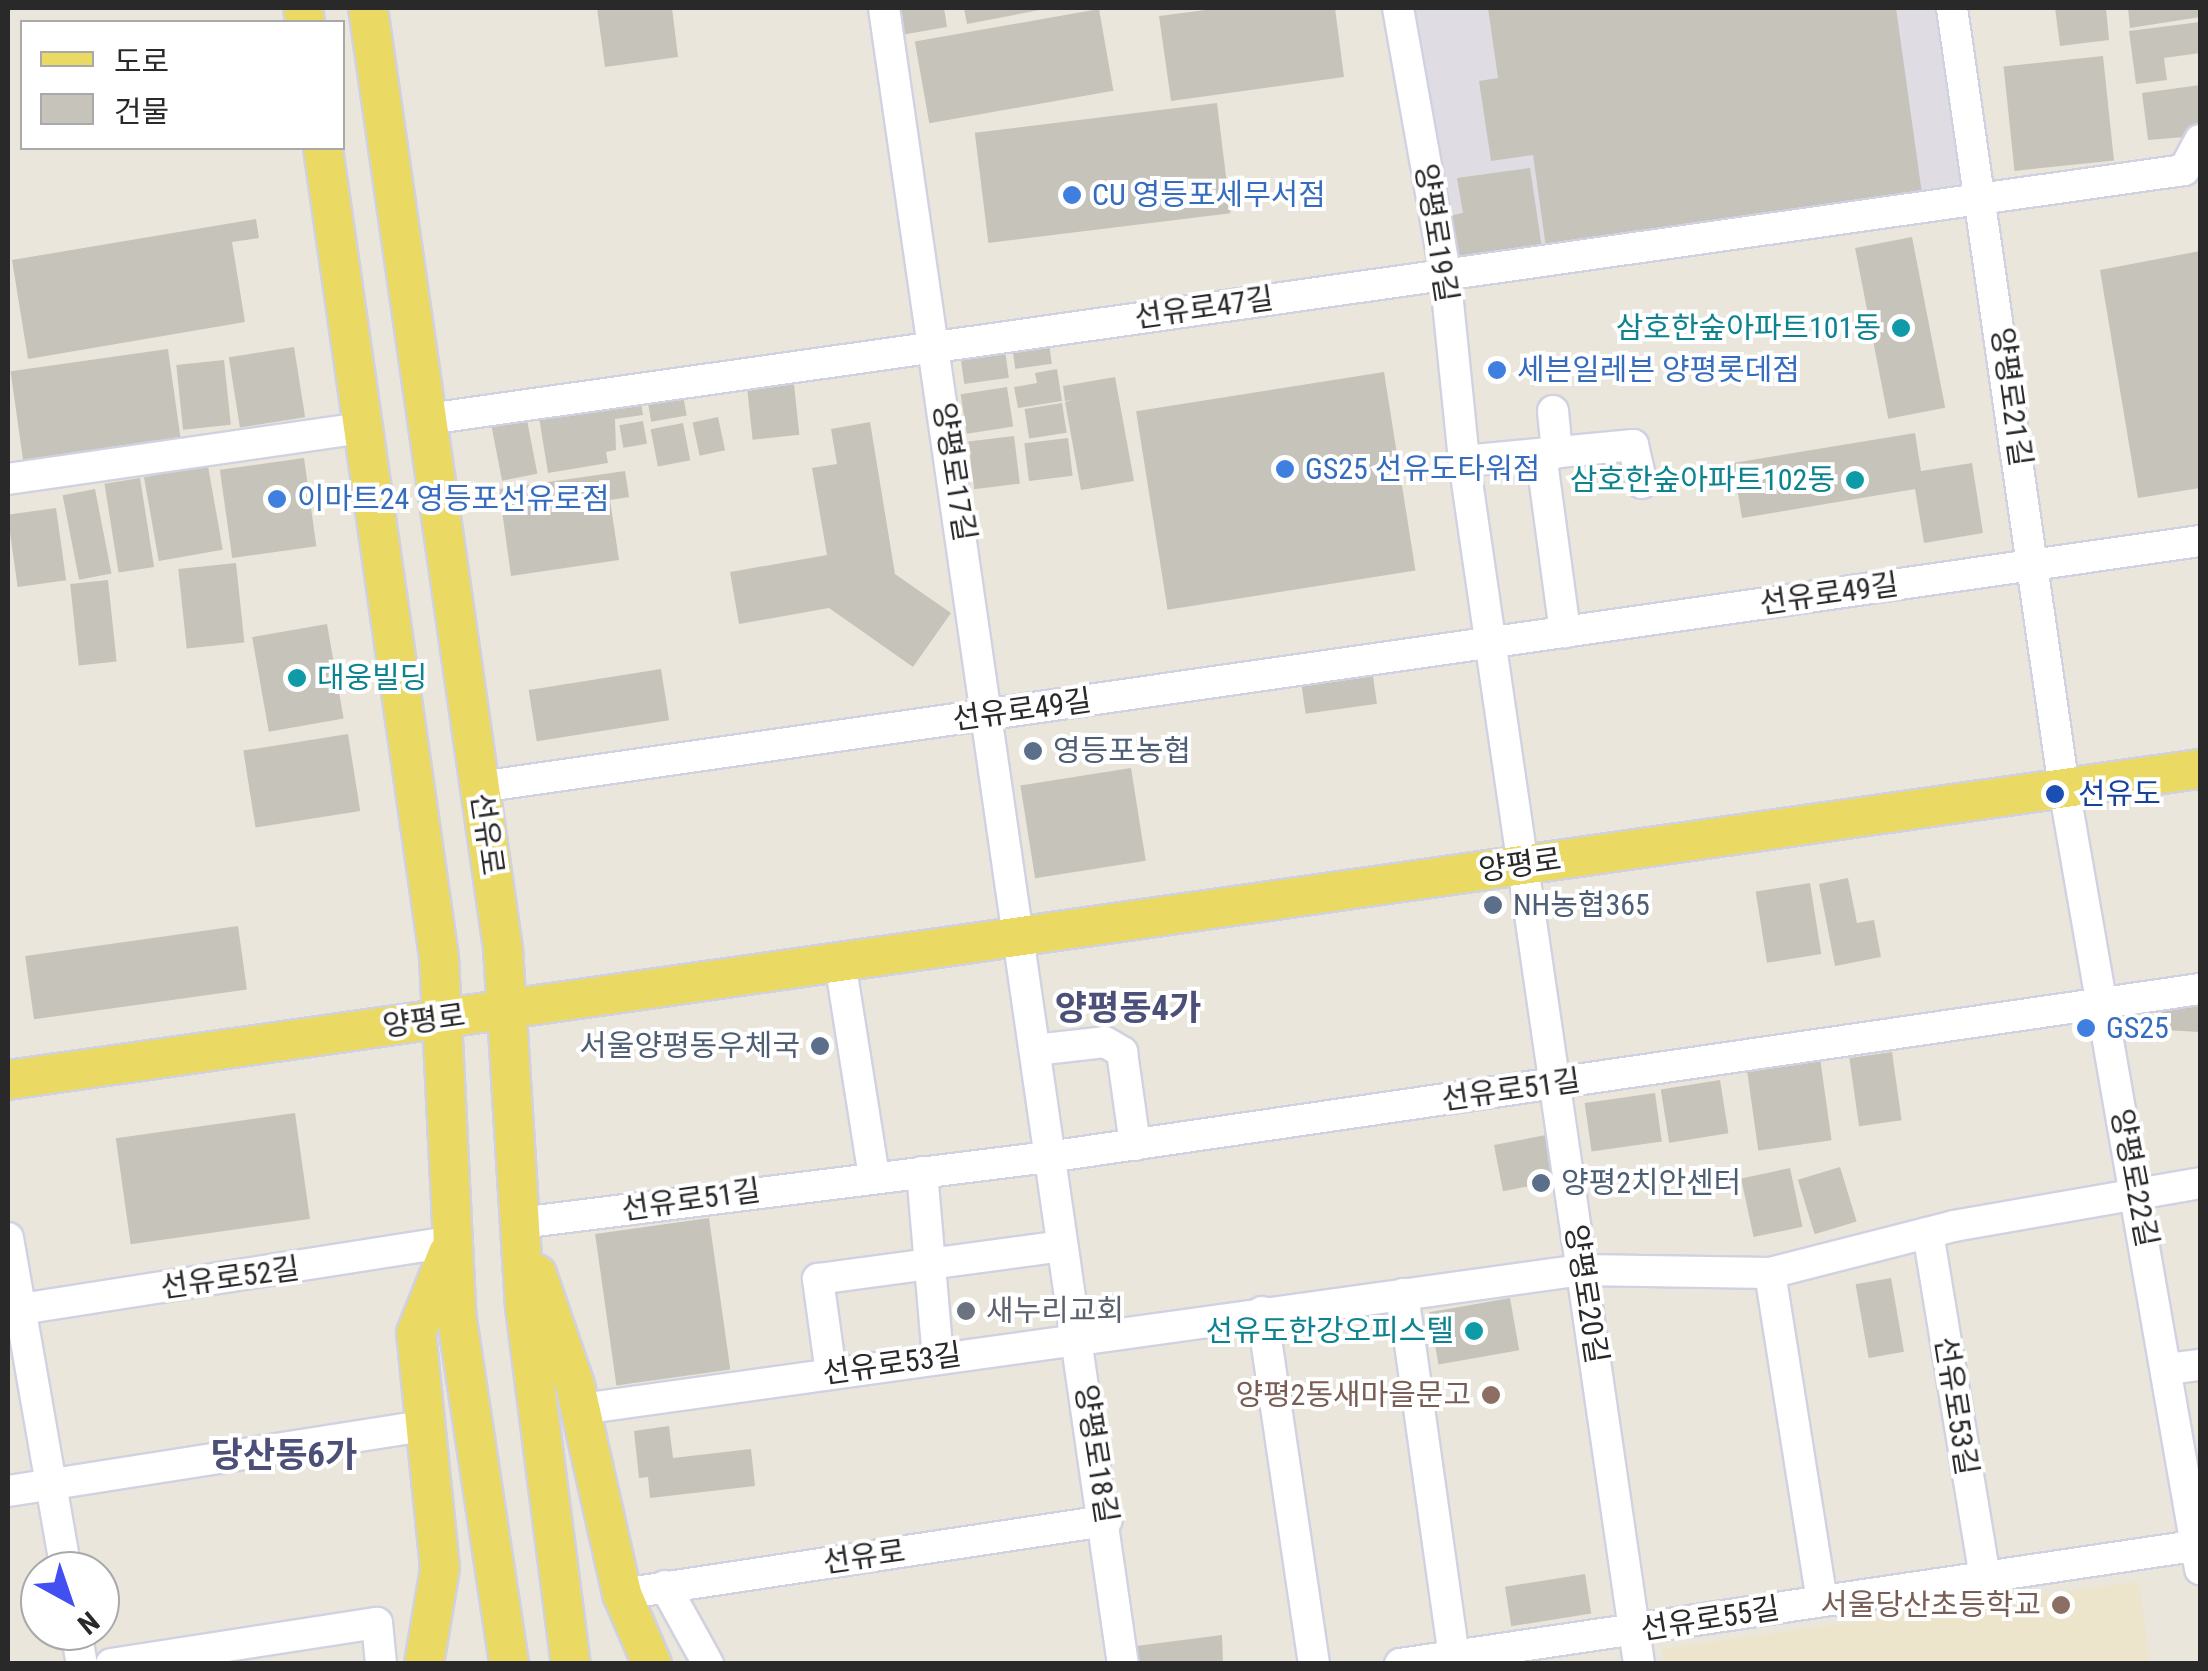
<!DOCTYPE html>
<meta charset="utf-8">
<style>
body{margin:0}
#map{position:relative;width:2208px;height:1671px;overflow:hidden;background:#ebe6db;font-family:"Roboto Condensed","Noto Sans KR",sans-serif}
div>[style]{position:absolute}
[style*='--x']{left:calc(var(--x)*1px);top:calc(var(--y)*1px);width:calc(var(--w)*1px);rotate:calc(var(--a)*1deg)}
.industrial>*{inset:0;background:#dfdce3}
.education>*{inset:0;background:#ece5cb}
.building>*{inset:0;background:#c6c3bb;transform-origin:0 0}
.roads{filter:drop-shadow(2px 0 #d1d2e1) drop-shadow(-2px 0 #d1d2e1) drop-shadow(0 2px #d1d2e1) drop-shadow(0 -2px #d1d2e1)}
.minor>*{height:30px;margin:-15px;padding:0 15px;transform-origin:15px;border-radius:15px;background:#fff}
.major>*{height:38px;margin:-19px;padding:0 19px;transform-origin:19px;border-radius:19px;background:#ead962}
.dots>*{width:28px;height:28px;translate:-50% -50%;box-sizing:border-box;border:5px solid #fff;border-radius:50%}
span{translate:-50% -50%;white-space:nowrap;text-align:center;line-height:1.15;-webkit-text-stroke:8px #fff;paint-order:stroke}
.shop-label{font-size:30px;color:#366cbe}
.left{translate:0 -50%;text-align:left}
.street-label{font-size:30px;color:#292929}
.culture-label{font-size:30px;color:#0d838f}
.right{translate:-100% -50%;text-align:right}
.service-label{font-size:30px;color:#4e5e75}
.transit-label{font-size:30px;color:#164399}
.worship-label{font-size:30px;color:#5b616d}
.education-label{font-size:30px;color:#785e54}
.quarter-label{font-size:35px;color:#4c4f77;font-weight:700}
.frame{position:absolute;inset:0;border:10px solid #292929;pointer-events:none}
.legend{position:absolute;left:20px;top:20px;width:325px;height:130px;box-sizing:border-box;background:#fff;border:2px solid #a9a9a9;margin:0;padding:12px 18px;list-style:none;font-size:30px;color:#292929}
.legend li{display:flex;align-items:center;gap:20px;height:50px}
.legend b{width:50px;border:2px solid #a9a9a9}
.north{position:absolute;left:20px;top:1551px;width:100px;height:100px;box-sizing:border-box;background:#fff;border:2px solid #a9a9a9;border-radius:50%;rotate:140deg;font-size:28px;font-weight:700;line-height:40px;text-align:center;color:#292929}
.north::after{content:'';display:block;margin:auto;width:35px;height:45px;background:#424ff1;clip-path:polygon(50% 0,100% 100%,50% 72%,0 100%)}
</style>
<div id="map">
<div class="industrial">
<i style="clip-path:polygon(1407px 8px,1952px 8px,1981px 199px,1445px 273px)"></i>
</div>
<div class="education">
<i style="clip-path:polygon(2139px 1581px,2150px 1663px,1664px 1663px,1662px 1649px)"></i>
</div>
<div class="building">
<i style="clip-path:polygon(597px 8px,672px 8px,678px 57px,605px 67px)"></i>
<i style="clip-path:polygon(891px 8px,944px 8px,947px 27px,895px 36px)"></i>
<i style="clip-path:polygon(964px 8px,1045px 8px,1045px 9px,967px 24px)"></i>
<i style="clip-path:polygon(1221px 8px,1335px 8px,1344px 77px,1171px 101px,1159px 16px)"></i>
<i style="clip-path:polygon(1488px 8px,1896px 8px,1923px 201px,1547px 255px,1533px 155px,1491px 161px,1479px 81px,1498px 78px)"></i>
<i style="clip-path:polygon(2055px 8px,2106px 8px,2109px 40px,2060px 46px)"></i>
<i style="clip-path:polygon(2128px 8px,2200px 8px,2200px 17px,2130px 28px)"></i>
<i style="left:1099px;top:9px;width:83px;height:187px;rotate:80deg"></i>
<i style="clip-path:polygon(2200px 22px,2200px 53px,2164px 58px,2167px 80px,2136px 84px,2129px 31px)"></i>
<i style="left:2103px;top:56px;width:105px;height:100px;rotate:84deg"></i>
<i style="clip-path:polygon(2200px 85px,2200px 124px,2184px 137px,2148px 140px,2142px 93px)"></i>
<i style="left:1217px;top:103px;width:111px;height:244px;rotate:83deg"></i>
<i style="clip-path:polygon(1530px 168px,1543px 255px,1471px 265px,1452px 247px,1448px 216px,1463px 213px,1457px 178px)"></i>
<i style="clip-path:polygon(256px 219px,259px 238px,232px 242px,245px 322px,28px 359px,12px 260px)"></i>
<i style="left:1912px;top:237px;width:174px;height:58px;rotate:79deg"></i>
<i style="clip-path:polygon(2200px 251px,2200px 488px,2138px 498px,2100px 270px)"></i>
<i style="left:1048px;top:336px;width:28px;height:37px;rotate:82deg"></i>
<i style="left:1004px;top:343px;width:35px;height:45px;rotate:82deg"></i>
<i style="left:294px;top:347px;width:71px;height:66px;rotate:81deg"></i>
<i style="left:168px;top:349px;width:91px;height:159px;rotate:82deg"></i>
<i style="left:224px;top:360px;width:65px;height:48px;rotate:84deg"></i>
<i style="clip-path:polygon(1057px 369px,1062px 401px,1018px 408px,1014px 387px,1037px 383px,1035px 373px)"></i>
<i style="left:1384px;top:372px;width:201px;height:251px;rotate:81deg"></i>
<i style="clip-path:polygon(1115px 377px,1134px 481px,1081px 490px,1065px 402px,1072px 400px,1065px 401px,1063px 386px)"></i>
<i style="left:794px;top:384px;width:51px;height:47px;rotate:84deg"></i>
<i style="left:1007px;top:387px;width:40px;height:47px;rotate:81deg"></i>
<i style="left:682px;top:389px;width:27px;height:36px;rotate:80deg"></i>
<i style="clip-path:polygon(640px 397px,643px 415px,615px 419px,616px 450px,606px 452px,608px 463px,548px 473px,538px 411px)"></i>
<i style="left:1062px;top:403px;width:30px;height:38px;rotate:81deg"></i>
<i style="left:525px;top:410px;width:65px;height:36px;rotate:79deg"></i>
<i style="left:718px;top:417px;width:34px;height:26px;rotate:78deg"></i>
<i style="left:643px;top:421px;width:23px;height:24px;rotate:80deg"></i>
<i style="clip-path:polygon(870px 422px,895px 574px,951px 613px,913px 667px,829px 608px,739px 624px,730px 572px,827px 555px,812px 468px,837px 464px,831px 429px)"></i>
<i style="left:683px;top:423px;width:38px;height:33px;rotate:79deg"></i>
<i style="clip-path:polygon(1915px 433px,1921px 471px,1972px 463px,1983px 533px,1924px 543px,1915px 489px,1742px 518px,1733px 463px)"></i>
<i style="left:1014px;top:436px;width:48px;height:46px;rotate:83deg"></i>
<i style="left:1068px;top:438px;width:38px;height:44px;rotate:83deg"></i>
<i style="left:304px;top:458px;width:89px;height:85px;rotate:82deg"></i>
<i style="left:208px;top:466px;width:85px;height:65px;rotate:80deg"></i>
<i style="clip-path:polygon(625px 471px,629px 497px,610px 500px,619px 560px,511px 576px,499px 489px)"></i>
<i style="left:140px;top:478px;width:90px;height:36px;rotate:81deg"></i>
<i style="left:95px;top:489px;width:86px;height:33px;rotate:79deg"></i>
<i style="left:56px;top:508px;width:73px;height:49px;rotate:82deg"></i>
<i style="left:236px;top:563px;width:80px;height:58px;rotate:84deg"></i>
<i style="left:108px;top:580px;width:82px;height:38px;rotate:84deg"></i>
<i style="left:327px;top:624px;width:96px;height:76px;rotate:80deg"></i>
<i style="left:661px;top:669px;width:52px;height:134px;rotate:81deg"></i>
<i style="left:1373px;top:676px;width:28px;height:72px;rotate:82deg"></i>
<i style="left:348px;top:734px;width:78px;height:106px;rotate:81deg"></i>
<i style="left:1131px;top:768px;width:94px;height:112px;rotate:81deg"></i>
<i style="clip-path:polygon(1848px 878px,1857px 923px,1874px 920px,1881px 957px,1835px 966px,1819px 884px)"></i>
<i style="left:1810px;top:883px;width:72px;height:55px;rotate:81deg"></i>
<i style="left:238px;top:926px;width:64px;height:215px;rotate:82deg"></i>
<i style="clip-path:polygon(2200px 1003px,2200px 1032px,2164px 1030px,2161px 1009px)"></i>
<i style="left:1892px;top:1052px;width:69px;height:43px;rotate:82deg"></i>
<i style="left:1820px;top:1058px;width:83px;height:74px;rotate:82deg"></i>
<i style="left:1720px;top:1080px;width:54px;height:60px;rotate:81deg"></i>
<i style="left:1655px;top:1093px;width:49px;height:71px;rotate:82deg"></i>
<i style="left:295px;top:1113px;width:107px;height:181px;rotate:82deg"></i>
<i style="left:1546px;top:1135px;width:47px;height:53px;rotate:79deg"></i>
<i style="left:1840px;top:1167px;width:57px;height:44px;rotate:73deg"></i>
<i style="left:1790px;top:1168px;width:60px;height:50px;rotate:78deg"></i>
<i style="left:709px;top:1218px;width:153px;height:115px;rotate:82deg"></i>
<i style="left:1891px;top:1278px;width:75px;height:36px;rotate:80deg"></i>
<i style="left:1510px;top:1298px;width:53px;height:82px;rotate:80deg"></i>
<i style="clip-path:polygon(669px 1426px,673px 1458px,751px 1449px,755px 1486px,650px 1498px,648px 1477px,639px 1478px,634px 1431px)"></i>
<i style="left:1585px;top:1574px;width:40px;height:81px;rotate:81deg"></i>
<i style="clip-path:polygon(1222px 1635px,1223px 1664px,1138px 1664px,1136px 1646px)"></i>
</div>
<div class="roads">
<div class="minor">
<i style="--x:884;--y:8;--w:1673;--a:81.79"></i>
<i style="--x:1398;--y:8;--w:269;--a:79.9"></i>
<i style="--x:1445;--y:273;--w:189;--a:84.2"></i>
<i style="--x:1464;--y:461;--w:1216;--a:81.72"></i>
<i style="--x:1952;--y:8;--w:788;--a:81.83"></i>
<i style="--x:2064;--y:788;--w:793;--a:80.12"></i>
<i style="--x:1553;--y:411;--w:42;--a:84.6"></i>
<i style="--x:428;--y:419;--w:1774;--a:-8.07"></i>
<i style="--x:2184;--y:170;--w:34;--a:-62"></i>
<i style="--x:1541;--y:454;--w:180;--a:82.3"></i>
<i style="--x:1464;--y:461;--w:170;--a:-5.4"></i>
<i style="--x:1633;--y:445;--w:39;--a:77"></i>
<i style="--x:8;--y:479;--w:359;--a:-8.2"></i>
<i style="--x:480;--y:787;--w:1738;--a:-8.14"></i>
<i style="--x:840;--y:962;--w:218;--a:81"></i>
<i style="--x:1035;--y:1050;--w:70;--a:-6.5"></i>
<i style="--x:1105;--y:1042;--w:20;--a:30"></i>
<i style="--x:1122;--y:1052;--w:94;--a:82"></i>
<i style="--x:922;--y:1172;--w:186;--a:85.1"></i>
<i style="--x:520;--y:1223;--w:532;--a:-7.13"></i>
<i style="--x:1048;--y:1157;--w:1164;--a:-8.3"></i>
<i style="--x:1928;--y:1233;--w:350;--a:80.6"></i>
<i style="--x:8;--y:1238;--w:338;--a:80.1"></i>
<i style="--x:1770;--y:1273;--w:332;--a:81"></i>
<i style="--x:1403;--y:1294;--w:366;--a:82"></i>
<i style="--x:8;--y:1311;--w:450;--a:-8.9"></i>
<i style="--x:1262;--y:1312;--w:356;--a:81.6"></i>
<i style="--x:2167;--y:1369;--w:33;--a:-7"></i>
<i style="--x:831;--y:1373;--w:95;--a:-97.9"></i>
<i style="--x:818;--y:1279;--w:246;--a:-7.7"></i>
<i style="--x:581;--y:1409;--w:1011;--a:-7.91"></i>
<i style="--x:1582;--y:1270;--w:188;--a:0.9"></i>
<i style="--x:1770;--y:1273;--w:190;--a:-14.3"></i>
<i style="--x:1954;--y:1226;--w:250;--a:-9.9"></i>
<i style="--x:8;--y:1491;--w:422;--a:-8.9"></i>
<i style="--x:665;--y:1586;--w:89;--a:61.1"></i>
<i style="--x:622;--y:1594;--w:490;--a:-8.6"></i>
<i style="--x:76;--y:1631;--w:34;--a:80"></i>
<i style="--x:111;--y:1664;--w:269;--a:-8.8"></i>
<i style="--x:377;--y:1623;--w:41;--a:84.4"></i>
<i style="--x:1400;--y:1664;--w:809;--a:-8.46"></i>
</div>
<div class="major">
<i style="--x:303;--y:8;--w:14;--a:82"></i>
<i style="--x:368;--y:8;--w:950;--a:81.83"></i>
<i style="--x:503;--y:948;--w:360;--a:86.5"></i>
<i style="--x:525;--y:1307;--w:360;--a:82.7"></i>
<i style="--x:323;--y:148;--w:817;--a:81.84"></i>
<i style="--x:439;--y:957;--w:362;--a:87.2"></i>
<i style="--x:457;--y:1319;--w:349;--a:81.4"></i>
<i style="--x:8;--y:1080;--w:2214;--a:-8.08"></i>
<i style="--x:537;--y:1274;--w:117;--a:71.1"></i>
<i style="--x:575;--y:1385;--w:214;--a:77.3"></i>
<i style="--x:622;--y:1594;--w:76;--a:66.8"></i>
<i style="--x:424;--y:1664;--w:97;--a:-80.5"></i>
<i style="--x:440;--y:1568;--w:236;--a:-95.8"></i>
<i style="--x:416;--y:1333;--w:86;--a:-68.2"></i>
</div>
</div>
<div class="dots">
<i style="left:1072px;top:195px;background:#3f7fe0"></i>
<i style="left:1901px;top:328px;background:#0f9aa8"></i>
<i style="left:1497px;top:370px;background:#3f7fe0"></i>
<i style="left:1285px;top:469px;background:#3f7fe0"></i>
<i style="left:1855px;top:480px;background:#0f9aa8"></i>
<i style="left:277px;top:499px;background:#3f7fe0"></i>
<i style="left:297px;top:678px;background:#0f9aa8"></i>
<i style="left:1033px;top:751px;background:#5c6f8a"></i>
<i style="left:2055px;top:794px;background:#1a4fb4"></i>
<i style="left:1493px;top:905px;background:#5c6f8a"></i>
<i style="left:2086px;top:1028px;background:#3f7fe0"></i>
<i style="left:820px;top:1046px;background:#5c6f8a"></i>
<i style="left:1541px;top:1183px;background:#5c6f8a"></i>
<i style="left:966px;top:1311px;background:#6b7280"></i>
<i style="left:1474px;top:1331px;background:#0f9aa8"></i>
<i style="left:1491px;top:1395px;background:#8d6e63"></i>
<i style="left:2061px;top:1605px;background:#8d6e63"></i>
</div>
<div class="shop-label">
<span class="left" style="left:1092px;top:195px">CU 영등포세무서점</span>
<span class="left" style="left:1517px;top:370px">세븐일레븐 양평롯데점</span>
<span class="left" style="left:1305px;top:469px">GS25 선유도타워점</span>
<span class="left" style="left:297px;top:499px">이마트24 영등포선유로점</span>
<span class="left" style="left:2106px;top:1028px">GS25</span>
</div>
<div class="street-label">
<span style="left:1436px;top:233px;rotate:81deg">양평로19길</span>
<span style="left:1204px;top:308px;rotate:-8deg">선유로47길</span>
<span style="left:2011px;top:397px;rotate:82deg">양평로21길</span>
<span style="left:954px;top:472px;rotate:81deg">양평로17길</span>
<span style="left:1829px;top:594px;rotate:-8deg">선유로49길</span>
<span style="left:1022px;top:710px;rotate:-8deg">선유로49길</span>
<span style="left:487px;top:834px;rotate:82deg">선유로</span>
<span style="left:1520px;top:865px;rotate:-8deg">양평로</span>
<span style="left:424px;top:1021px;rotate:-8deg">양평로</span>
<span style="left:1511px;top:1090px;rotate:-8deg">선유로51길</span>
<span style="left:2134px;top:1178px;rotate:79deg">양평로22길</span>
<span style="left:691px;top:1200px;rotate:-8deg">선유로51길</span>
<span style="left:230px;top:1278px;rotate:-8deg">선유로52길</span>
<span style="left:1586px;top:1294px;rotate:81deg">양평로20길</span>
<span style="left:892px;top:1364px;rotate:-8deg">선유로53길</span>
<span style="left:1956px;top:1406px;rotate:81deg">선유로53길</span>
<span style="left:1096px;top:1454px;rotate:81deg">양평로18길</span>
<span style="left:864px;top:1557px;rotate:-8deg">선유로</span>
<span style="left:1710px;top:1619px;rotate:-9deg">선유로55길</span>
</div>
<div class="culture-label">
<span class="right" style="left:1881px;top:328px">삼호한숲아파트101동</span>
<span class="right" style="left:1835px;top:480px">삼호한숲아파트102동</span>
<span class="left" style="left:317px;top:678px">대웅빌딩</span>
<span class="right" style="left:1454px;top:1331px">선유도한강오피스텔</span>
</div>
<div class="service-label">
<span class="left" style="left:1053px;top:751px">영등포농협</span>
<span class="left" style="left:1513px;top:905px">NH농협365</span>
<span class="right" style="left:800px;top:1046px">서울양평동우체국</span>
<span class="left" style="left:1561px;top:1183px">양평2치안센터</span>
</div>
<div class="transit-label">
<span class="left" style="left:2078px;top:794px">선유도</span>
</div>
<div class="worship-label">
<span class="left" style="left:986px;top:1311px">새누리교회</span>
</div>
<div class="education-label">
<span class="right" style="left:1471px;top:1395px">양평2동새마을문고</span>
<span class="right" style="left:2041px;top:1605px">서울당산초등학교</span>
</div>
<div class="quarter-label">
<span style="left:1128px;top:1009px">양평동4가</span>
<span style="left:284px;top:1456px">당산동6가</span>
</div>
<div class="frame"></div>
<ul class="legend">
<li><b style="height:12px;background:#ead962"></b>도로</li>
<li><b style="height:28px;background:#c6c3bb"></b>건물</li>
</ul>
<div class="north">N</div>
</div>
